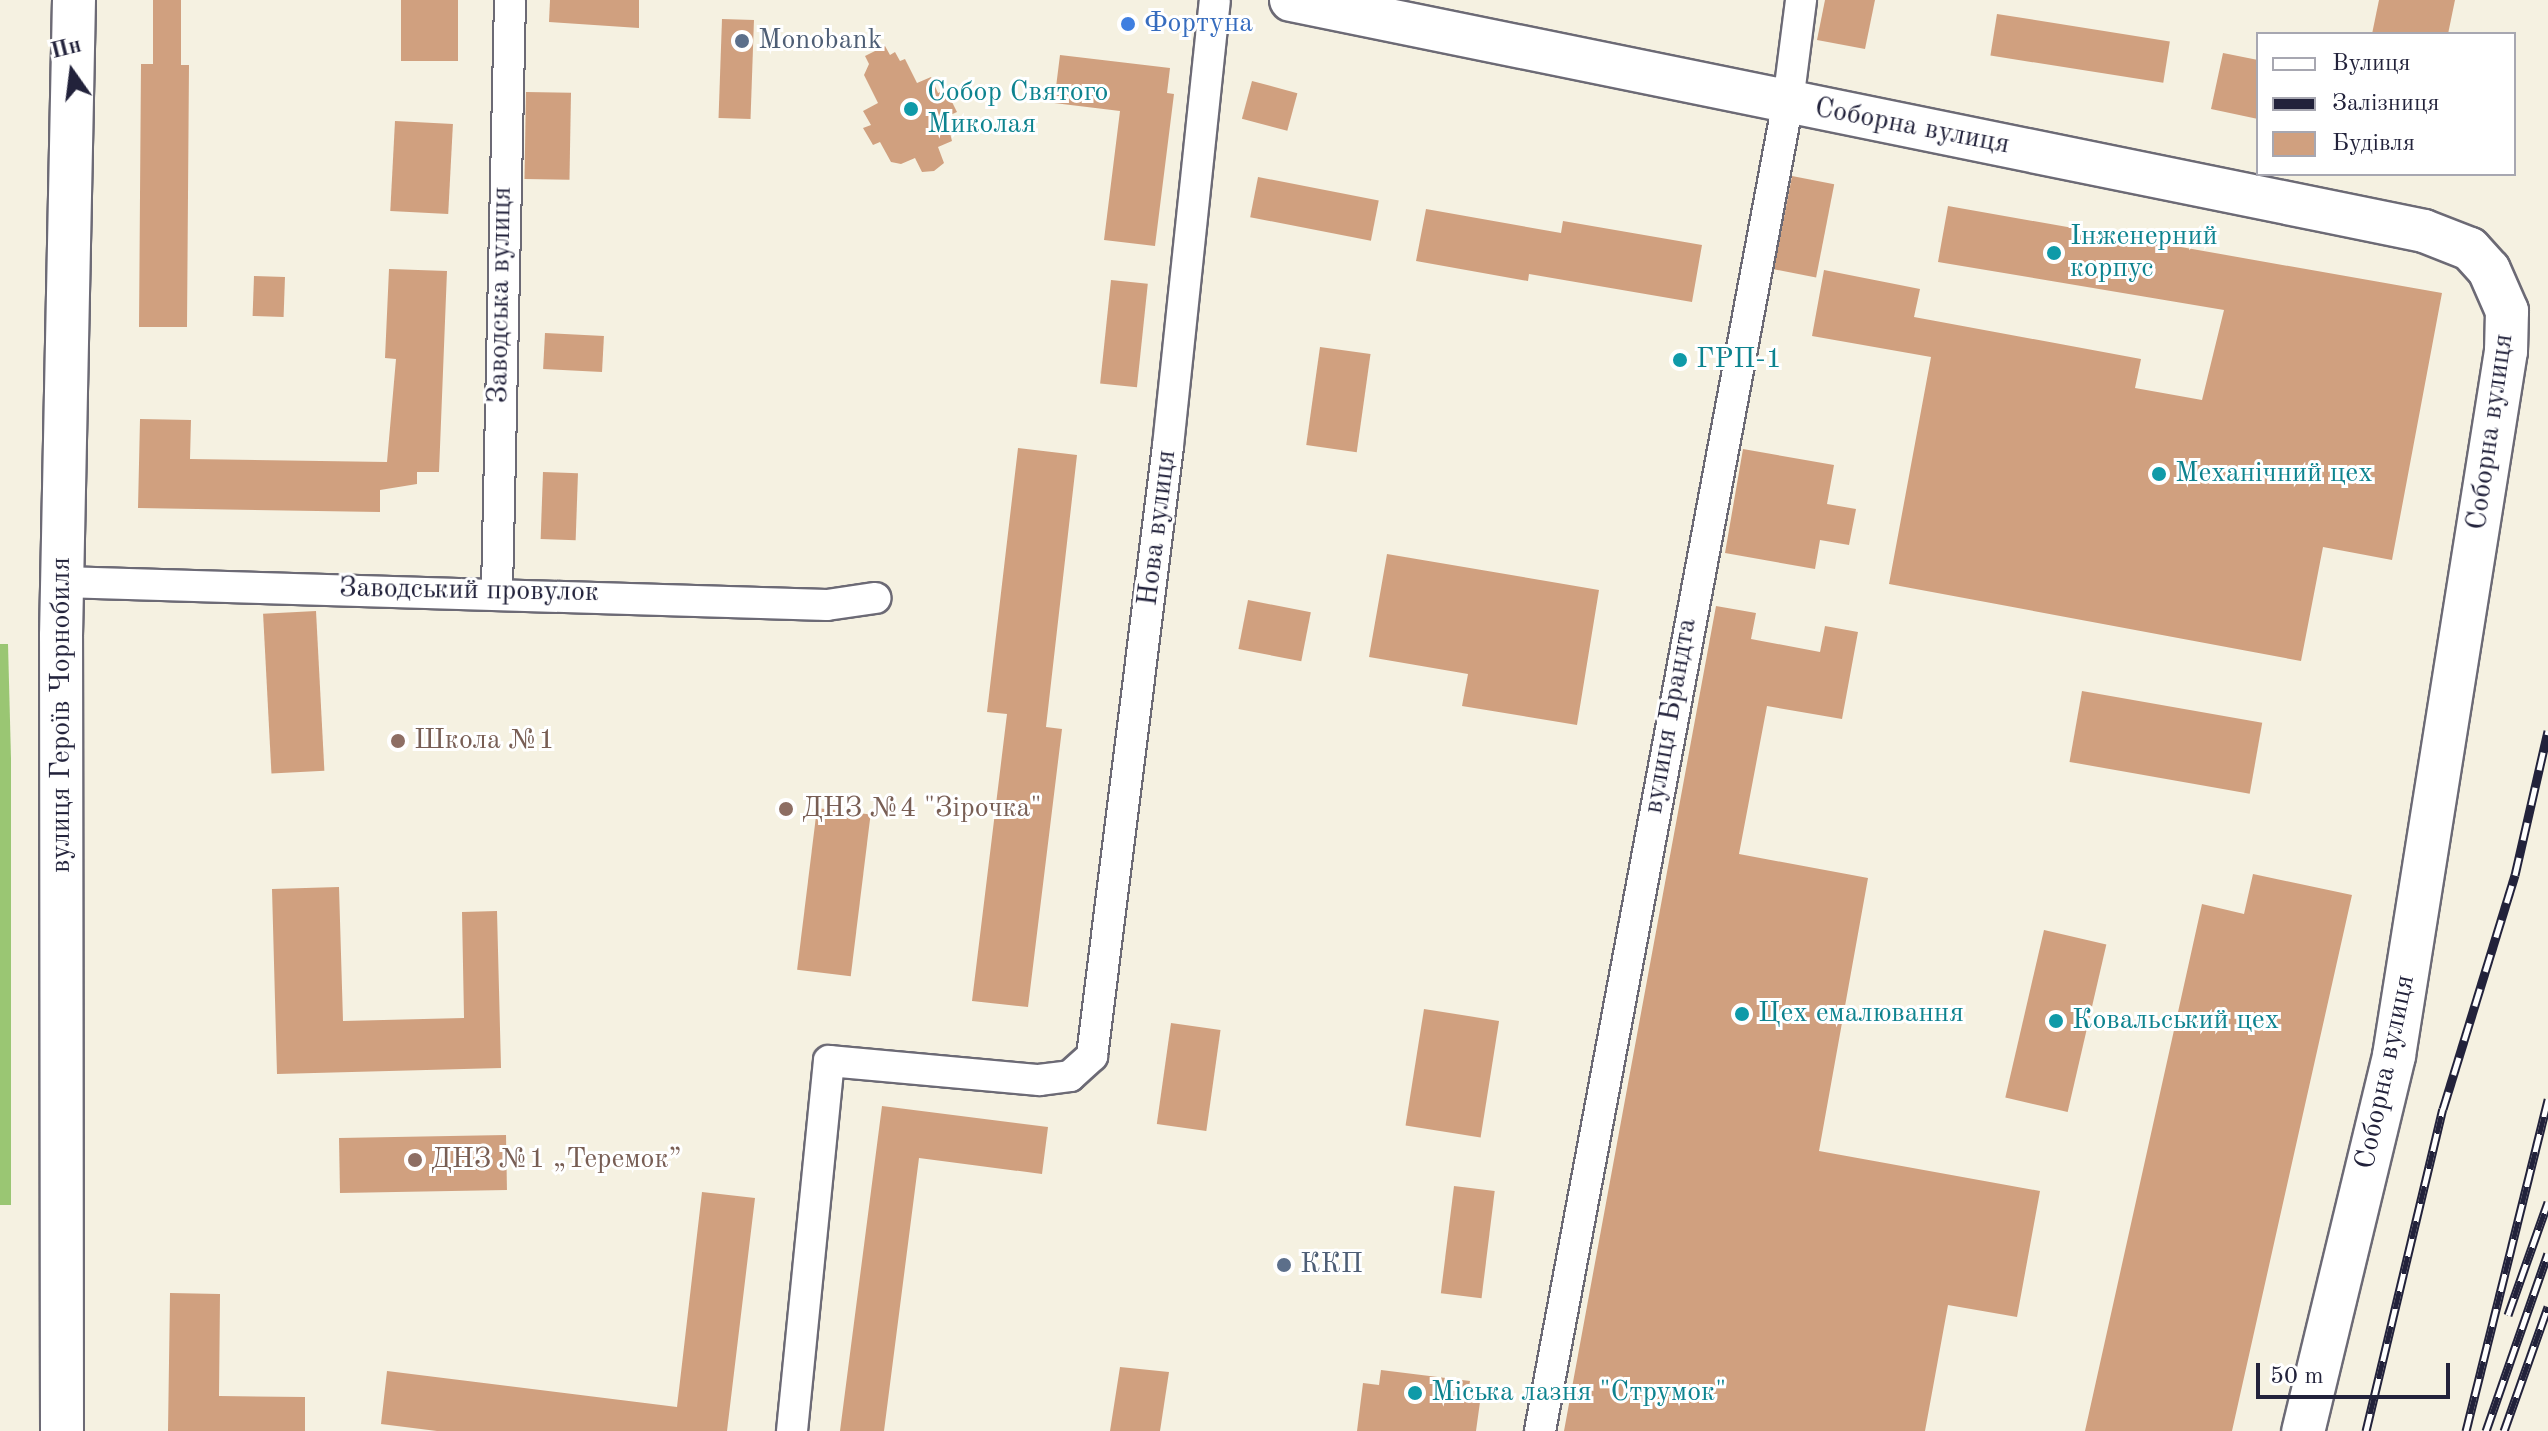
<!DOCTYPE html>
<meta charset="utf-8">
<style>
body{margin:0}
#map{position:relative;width:2548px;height:1431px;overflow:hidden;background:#f5f1e1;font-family:"Old Standard TT",serif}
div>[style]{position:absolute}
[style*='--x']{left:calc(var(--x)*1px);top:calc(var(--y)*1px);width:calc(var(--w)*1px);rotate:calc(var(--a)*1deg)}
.green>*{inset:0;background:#9ac673}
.building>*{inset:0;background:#d0a07f;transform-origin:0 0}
.roads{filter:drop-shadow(2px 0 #6c6a75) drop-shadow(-2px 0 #6c6a75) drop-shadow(0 2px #6c6a75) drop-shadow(0 -2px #6c6a75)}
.street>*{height:30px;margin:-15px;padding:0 15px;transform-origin:15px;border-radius:15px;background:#fff}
.secondary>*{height:42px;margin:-21px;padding:0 21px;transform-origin:21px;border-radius:21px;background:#fff}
.rail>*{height:9px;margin-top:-4.5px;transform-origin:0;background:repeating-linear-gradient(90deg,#fff 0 18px,#22223b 0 36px);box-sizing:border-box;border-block:2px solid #22223b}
.dots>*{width:22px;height:22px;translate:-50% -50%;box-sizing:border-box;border:4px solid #fff;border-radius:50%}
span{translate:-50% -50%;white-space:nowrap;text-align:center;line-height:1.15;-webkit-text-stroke:6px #fff;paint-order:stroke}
.shop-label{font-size:28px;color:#366cbe}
.left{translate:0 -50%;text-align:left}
.service-label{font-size:28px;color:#4e5e75}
.culture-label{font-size:28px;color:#0d838f}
.street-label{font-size:28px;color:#22223b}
.education-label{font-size:28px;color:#785e54}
.legend{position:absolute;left:2256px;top:32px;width:260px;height:144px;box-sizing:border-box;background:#fff;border:2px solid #a7a7b1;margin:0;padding:10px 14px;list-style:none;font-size:24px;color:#22223b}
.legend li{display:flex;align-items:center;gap:16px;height:40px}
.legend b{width:40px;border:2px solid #a7a7b1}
.north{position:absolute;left:32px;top:32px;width:80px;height:80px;-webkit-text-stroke:6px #fff;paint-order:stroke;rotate:346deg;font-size:22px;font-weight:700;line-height:32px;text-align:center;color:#22223b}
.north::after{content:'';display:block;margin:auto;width:28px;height:36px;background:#22223b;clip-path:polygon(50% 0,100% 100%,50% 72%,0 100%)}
.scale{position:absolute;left:2256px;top:1363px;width:194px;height:36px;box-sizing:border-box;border:4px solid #22223b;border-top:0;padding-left:10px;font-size:24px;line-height:28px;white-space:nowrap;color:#22223b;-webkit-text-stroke:6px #fff;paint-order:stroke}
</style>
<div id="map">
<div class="green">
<i style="clip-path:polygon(0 644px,8px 644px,11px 759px,11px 1205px,0 1205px)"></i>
</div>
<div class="building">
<i style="clip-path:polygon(153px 0,181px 0,181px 65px,189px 65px,187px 327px,139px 327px,141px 64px,153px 64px)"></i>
<i style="left:401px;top:0;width:57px;height:61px"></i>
<i style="clip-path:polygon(550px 0,639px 0,639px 28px,549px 22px)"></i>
<i style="clip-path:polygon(1825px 0,1875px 0,1865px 49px,1817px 40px)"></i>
<i style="clip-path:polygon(2379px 0,2455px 0,2448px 34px,2372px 34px)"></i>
<i style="left:1997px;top:14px;width:175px;height:42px;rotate:9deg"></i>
<i style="left:722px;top:19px;width:32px;height:99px;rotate:2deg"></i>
<i style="clip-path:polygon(885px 46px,890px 55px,895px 52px,900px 61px,905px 59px,917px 83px,931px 77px,938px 93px,946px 90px,957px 112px,946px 117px,952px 141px,938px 147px,944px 163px,934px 171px,922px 172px,915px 158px,901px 164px,891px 162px,880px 142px,873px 145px,863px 128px,871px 125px,863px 111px,878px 103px,864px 75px,869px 64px,865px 56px)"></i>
<i style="clip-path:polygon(2223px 53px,2258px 60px,2258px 119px,2211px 109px)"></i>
<i style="clip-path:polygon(1060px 55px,1170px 68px,1167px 93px,1174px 94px,1155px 246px,1104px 240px,1120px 111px,1054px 103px)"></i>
<i style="left:1252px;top:81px;width:47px;height:39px;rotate:15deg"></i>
<i style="left:526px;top:92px;width:45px;height:87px;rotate:1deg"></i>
<i style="left:395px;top:121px;width:58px;height:90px;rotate:3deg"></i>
<i style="left:1792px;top:176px;width:43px;height:95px;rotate:11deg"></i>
<i style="left:1258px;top:177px;width:123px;height:41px;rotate:11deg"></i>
<i style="clip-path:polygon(1948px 206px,2442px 293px,2392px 560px,2323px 547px,2301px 661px,1889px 584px,1931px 357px,1812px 336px,1824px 270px,1920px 289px,1914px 317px,2141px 359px,2135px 388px,2202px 400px,2224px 310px,1938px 262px)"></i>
<i style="clip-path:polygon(1426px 209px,1561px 233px,1563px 221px,1702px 245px,1692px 302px,1529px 274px,1528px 281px,1416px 261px)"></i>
<i style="clip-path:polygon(389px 269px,447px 271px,439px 472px,417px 472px,417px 484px,380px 490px,380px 512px,138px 508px,140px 419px,191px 420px,190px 459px,387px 462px,396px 359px,385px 358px)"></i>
<i style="left:254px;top:276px;width:31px;height:40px;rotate:2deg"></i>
<i style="left:1111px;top:280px;width:37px;height:104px;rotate:6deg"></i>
<i style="left:545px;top:333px;width:59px;height:36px;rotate:3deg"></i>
<i style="left:1320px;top:347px;width:51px;height:99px;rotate:8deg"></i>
<i style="clip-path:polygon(1018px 448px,1077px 455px,1046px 727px,1062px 729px,1028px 1007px,972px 1001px,1007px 714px,987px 712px)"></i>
<i style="clip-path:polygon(1743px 449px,1834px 465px,1827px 504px,1856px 509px,1849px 545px,1820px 540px,1815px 569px,1725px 553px)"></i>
<i style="left:543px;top:472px;width:35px;height:67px;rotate:2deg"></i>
<i style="clip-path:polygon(1387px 554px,1599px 590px,1577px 725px,1462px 706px,1468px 674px,1369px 657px)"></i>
<i style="left:1248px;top:600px;width:64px;height:50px;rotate:11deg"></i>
<i style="clip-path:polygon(1716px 606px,1756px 613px,1751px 639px,1820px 652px,1825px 626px,1858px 632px,1842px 719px,1767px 706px,1739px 854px,1868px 878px,1819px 1151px,2040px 1191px,2017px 1317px,1948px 1305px,1925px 1431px,1564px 1431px)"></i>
<i style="left:316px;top:611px;width:160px;height:53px;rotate:87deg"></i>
<i style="left:2082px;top:691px;width:183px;height:72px;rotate:10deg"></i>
<i style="left:817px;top:808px;width:54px;height:163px;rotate:7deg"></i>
<i style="clip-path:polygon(2253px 874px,2352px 895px,2232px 1431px,2085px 1431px,2202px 904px,2244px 914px)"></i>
<i style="clip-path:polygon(339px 887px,343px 1021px,464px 1018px,462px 912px,497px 911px,501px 1068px,277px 1074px,272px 889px)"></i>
<i style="left:2044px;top:930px;width:64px;height:172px;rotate:13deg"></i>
<i style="left:1424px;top:1009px;width:76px;height:118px;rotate:9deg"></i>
<i style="left:1171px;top:1023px;width:50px;height:102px;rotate:8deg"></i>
<i style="clip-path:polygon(882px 1106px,1048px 1127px,1042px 1174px,919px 1158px,884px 1431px,840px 1431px)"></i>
<i style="left:506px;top:1135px;width:55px;height:167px;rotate:89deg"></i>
<i style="left:1454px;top:1186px;width:41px;height:108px;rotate:7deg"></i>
<i style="clip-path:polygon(702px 1192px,755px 1198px,727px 1431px,437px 1431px,381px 1424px,387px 1371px,677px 1407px)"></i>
<i style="clip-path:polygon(170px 1293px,220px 1294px,219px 1396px,305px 1397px,305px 1431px,168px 1431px)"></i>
<i style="clip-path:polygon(1120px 1367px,1169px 1372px,1160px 1431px,1110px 1431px)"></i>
<i style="clip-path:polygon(1381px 1370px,1470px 1381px,1467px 1400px,1480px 1402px,1476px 1431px,1357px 1431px,1363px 1383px,1379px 1385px)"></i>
</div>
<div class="roads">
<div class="street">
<i style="--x:62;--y:582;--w:765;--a:1.72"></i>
<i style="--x:827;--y:605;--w:49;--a:-8.3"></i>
<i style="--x:497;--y:591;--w:591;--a:-88.74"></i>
<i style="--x:792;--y:1431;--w:372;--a:-84.3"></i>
<i style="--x:829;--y:1061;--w:211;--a:5.2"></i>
<i style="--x:1039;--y:1080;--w:31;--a:-7"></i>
<i style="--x:1070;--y:1076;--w:30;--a:-42"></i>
<i style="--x:1092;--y:1056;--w:615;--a:-82.9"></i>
<i style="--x:1168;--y:446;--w:448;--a:-84"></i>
<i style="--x:1540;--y:1431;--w:1352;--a:-79.43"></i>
<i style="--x:1788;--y:102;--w:103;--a:-82.7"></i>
</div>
<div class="secondary">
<i style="--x:1291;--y:0;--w:1156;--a:11.52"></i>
<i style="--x:2424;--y:231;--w:49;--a:21.4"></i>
<i style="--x:2470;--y:249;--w:28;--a:48"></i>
<i style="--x:2489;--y:270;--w:45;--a:66.3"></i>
<i style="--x:2507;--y:311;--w:40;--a:91.4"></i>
<i style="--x:2506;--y:351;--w:714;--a:99.03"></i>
<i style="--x:2394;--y:1056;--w:386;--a:103.6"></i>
<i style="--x:62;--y:1431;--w:795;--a:-90.07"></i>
<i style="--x:61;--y:636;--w:636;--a:-88.83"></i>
</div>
</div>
<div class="rail">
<i style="--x:2508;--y:1315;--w:120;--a:-70.5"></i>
<i style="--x:2366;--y:1431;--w:331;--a:-76.6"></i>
<i style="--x:2443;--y:1109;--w:245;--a:-72.9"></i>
<i style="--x:2515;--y:875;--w:148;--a:-77.1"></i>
<i style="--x:2466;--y:1431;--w:342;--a:-76.1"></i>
<i style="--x:2486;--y:1431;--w:188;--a:-70.8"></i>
<i style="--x:2504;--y:1431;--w:132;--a:-70.5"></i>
</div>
<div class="dots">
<i style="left:1128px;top:24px;background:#3f7fe0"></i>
<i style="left:742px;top:41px;background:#5c6f8a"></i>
<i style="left:911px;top:109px;background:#0f9aa8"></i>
<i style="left:2054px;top:253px;background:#0f9aa8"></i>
<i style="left:1680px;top:360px;background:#0f9aa8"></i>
<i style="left:2159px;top:474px;background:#0f9aa8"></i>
<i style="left:398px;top:741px;background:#8d6e63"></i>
<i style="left:786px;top:809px;background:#8d6e63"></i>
<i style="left:1742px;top:1014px;background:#0f9aa8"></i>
<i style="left:2056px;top:1021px;background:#0f9aa8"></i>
<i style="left:415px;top:1160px;background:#8d6e63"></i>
<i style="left:1284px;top:1265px;background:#5c6f8a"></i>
<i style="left:1415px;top:1393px;background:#0f9aa8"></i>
</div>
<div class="shop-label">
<span class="left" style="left:1144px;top:24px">Фортуна</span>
</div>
<div class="service-label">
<span class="left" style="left:758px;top:41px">Monobank</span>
<span class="left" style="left:1300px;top:1265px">ККП</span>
</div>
<div class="culture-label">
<span class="left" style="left:927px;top:109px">Собор Святого<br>Миколая</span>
<span class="left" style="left:2070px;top:253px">Інженерний<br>корпус</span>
<span class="left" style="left:1696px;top:360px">ГРП-1</span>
<span class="left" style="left:2175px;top:474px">Механічний цех</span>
<span class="left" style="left:1758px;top:1014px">Цех емалювання</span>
<span class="left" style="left:2072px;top:1021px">Ковальський цех</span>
<span class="left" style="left:1431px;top:1393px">Міська лазня "Струмок"</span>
</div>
<div class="street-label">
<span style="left:1912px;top:127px;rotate:11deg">Соборна вулиця</span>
<span style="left:501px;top:295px;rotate:-89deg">Заводська вулиця</span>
<span style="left:2491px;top:432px;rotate:-82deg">Соборна вулиця</span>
<span style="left:1158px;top:528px;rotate:-83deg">Нова вулиця</span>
<span style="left:469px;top:591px;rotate:1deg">Заводський провулок</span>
<span style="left:62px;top:715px;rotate:-90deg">вулиця Героїв Чорнобиля</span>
<span style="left:1671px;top:716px;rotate:-80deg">вулиця Брандта</span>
<span style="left:2386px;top:1072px;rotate:-78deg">Соборна вулиця</span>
</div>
<div class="education-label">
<span class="left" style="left:414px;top:741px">Школа №1</span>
<span class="left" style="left:802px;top:809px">ДНЗ №4 "Зірочка"</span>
<span class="left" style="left:431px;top:1160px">ДНЗ №1 „Теремок”</span>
</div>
<ul class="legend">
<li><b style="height:10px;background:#fff"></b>Вулиця</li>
<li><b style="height:10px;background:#22223b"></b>Залізниця</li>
<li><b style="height:22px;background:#d0a07f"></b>Будівля</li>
</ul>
<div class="north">Пн</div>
<div class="scale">50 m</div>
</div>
